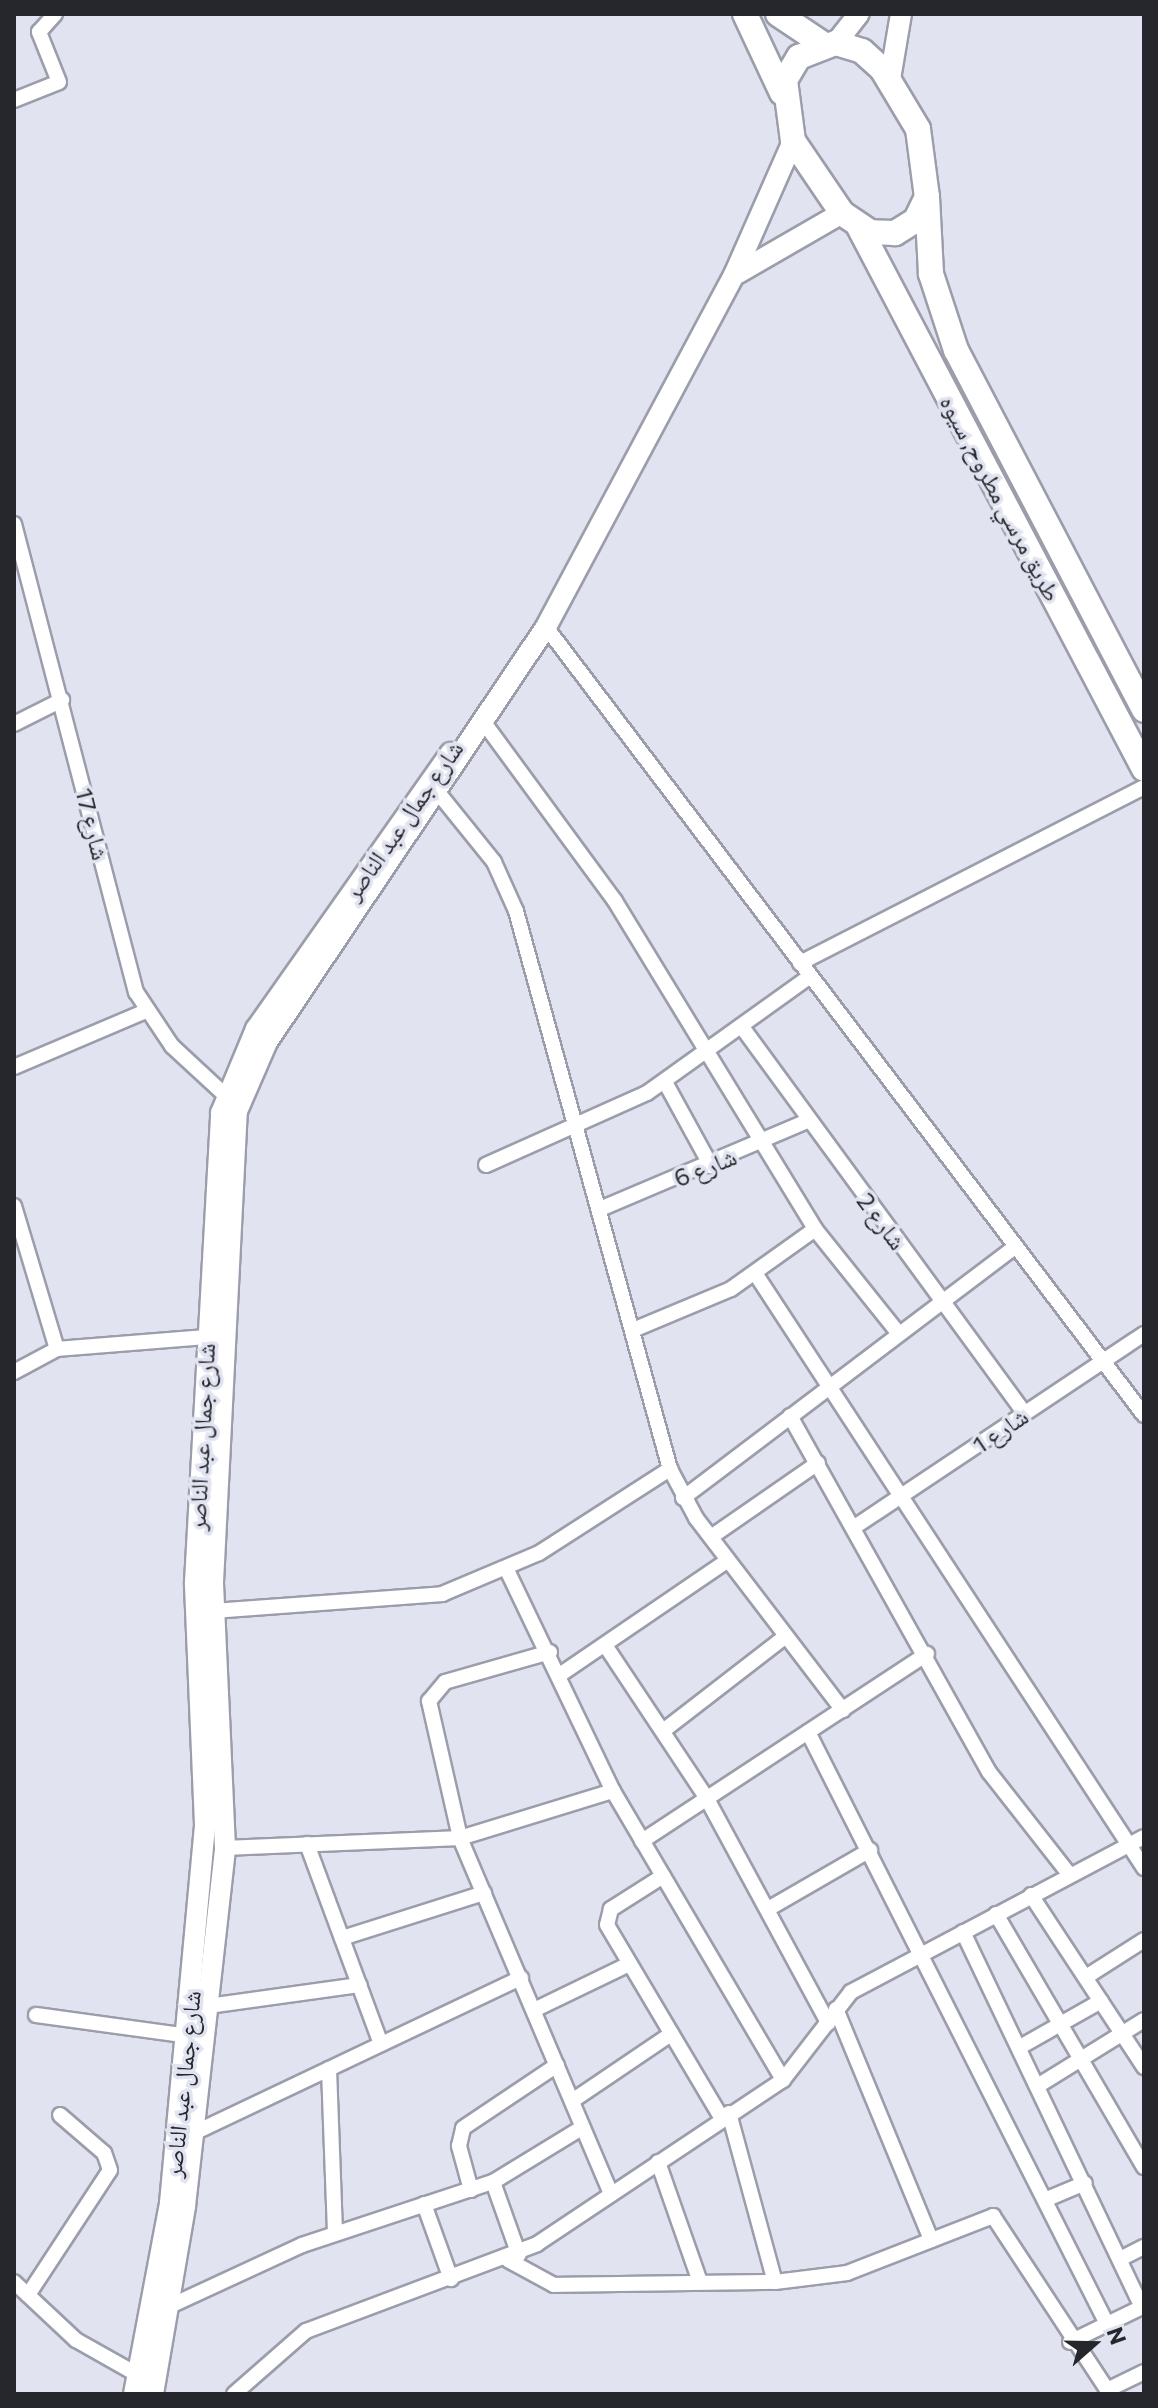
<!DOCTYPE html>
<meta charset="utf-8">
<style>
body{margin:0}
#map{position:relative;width:1158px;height:2408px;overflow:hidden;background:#e1e4f0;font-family:Commissioner,"Noto Naskh Arabic",sans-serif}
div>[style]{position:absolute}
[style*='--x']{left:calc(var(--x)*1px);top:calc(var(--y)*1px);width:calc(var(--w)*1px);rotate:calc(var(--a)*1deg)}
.roads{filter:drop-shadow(2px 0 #9b9eaa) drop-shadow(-2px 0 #9b9eaa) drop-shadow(0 2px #9b9eaa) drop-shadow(0 -2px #9b9eaa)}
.street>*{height:14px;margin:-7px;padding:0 7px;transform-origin:7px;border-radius:7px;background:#fff}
.secondary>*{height:20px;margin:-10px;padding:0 10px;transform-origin:10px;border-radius:10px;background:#fff}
.primary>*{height:24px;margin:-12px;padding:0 12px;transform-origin:12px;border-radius:12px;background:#fff}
span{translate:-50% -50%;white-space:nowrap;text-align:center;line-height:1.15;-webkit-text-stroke:7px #e1e4f0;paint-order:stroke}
.street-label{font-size:24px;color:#26272c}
.frame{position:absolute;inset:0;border:16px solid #26272c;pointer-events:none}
.north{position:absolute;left:1054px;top:2304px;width:80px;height:80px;-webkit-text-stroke:6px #e1e4f0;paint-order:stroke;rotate:70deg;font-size:22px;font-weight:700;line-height:32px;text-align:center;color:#26272c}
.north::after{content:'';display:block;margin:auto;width:28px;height:36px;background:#26272c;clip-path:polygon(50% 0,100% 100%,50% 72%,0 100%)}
</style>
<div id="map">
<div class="roads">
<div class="street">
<i style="--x:14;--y:100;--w:48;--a:-21.8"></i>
<i style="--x:59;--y:82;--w:54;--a:-111.8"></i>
<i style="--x:39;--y:32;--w:24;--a:-48"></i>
<i style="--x:14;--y:524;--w:484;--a:75.4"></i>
<i style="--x:136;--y:992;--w:65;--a:56.3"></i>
<i style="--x:172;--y:1046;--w:72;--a:42.8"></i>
<i style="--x:546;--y:627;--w:989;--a:52.81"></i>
<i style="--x:14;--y:724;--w:54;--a:-26.6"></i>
<i style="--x:485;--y:724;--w:220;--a:53.7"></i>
<i style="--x:615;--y:901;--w:384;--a:58.6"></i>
<i style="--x:815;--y:1229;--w:134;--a:51.3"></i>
<i style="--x:440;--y:795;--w:86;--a:51.1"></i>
<i style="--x:494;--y:862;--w:54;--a:65.8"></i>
<i style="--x:516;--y:911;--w:579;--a:74.57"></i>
<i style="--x:670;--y:1469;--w:55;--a:62"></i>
<i style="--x:696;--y:1518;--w:242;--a:52.6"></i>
<i style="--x:800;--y:963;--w:386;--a:-27.1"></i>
<i style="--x:742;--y:1027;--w:479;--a:53.8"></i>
<i style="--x:14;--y:1067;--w:143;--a:-23"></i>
<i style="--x:665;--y:1082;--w:96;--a:61.3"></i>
<i style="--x:486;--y:1165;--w:176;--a:-24.1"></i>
<i style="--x:647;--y:1093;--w:199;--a:-35.6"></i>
<i style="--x:14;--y:1206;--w:149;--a:73.3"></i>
<i style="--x:600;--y:1209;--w:225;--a:-23"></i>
<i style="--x:755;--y:1273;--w:711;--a:56.82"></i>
<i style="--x:633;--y:1330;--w:106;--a:-22.7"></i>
<i style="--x:731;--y:1289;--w:103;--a:-35.5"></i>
<i style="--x:14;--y:1372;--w:49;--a:-28.1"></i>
<i style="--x:57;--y:1349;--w:149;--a:-4.6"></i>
<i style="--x:790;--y:1416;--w:408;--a:60.8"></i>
<i style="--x:989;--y:1772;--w:130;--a:51.9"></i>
<i style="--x:683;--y:1498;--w:414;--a:-37.1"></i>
<i style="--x:856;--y:1526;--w:346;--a:-33.7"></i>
<i style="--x:711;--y:1537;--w:130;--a:-34.7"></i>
<i style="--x:507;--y:1570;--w:245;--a:64.4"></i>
<i style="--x:613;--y:1791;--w:335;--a:59.5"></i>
<i style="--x:213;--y:1611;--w:230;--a:-4.2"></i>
<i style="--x:442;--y:1594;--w:105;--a:-22.9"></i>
<i style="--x:539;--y:1553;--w:156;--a:-32.7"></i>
<i style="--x:605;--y:1645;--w:182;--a:56.4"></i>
<i style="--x:706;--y:1797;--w:257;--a:61.6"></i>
<i style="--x:550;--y:1652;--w:109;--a:164.1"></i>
<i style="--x:445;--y:1682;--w:25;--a:130"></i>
<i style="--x:429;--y:1701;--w:140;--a:77.2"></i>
<i style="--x:460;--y:1838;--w:387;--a:67"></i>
<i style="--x:561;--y:1674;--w:202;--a:-34.3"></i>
<i style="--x:663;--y:1731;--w:155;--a:-37.7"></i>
<i style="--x:808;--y:1732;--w:663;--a:63.2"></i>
<i style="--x:642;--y:1841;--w:341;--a:-33.3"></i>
<i style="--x:307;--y:1844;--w:213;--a:69.7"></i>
<i style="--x:225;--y:1848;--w:235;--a:-2.4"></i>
<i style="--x:460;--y:1838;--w:160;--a:-17.1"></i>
<i style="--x:663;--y:1876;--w:62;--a:147.6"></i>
<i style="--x:611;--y:1909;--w:16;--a:104"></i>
<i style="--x:607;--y:1925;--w:226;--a:59.3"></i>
<i style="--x:1031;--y:1895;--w:206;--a:56.7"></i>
<i style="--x:768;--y:1909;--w:118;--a:-30"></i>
<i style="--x:996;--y:1914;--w:293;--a:59.7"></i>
<i style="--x:963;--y:1932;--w:416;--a:64.5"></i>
<i style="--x:342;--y:1938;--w:149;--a:-17.6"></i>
<i style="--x:1086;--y:1977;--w:69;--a:-32.5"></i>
<i style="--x:208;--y:2006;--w:153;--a:-7.9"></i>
<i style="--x:836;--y:2009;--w:250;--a:67.6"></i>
<i style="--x:534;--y:2010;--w:106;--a:-25.8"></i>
<i style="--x:36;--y:2015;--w:154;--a:7.8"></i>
<i style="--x:1020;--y:2047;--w:93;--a:-29.6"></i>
<i style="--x:329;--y:2069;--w:164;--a:87.9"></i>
<i style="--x:1039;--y:2085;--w:123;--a:-31.8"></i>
<i style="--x:572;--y:2101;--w:120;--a:-34.1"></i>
<i style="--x:729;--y:2113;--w:175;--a:74.8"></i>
<i style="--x:775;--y:2282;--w:73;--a:-7.1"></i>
<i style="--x:847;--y:2273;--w:157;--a:-21.3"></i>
<i style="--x:993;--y:2216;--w:213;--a:56.7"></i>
<i style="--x:194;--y:2133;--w:362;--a:-25.4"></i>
<i style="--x:658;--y:2162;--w:127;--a:70.7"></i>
<i style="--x:493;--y:2182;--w:77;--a:70.4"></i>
<i style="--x:471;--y:2190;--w:46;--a:-105.3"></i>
<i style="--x:459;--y:2146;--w:18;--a:-77"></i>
<i style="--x:463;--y:2128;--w:113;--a:-33.8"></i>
<i style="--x:1047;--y:2199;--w:41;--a:-22.8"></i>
<i style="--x:424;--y:2204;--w:80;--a:70.2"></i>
<i style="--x:1120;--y:2259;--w:27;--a:-27"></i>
<i style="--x:508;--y:2260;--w:52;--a:28.5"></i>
<i style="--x:554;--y:2285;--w:221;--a:-0.8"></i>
<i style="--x:14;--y:2282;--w:85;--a:43.1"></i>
<i style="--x:76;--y:2340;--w:71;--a:29.4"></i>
<i style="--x:28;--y:2295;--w:149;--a:-56.7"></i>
<i style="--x:110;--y:2170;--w:18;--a:-109"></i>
<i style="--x:104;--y:2153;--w:58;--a:-139.2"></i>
<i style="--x:168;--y:2307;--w:148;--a:-24.8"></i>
<i style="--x:302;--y:2245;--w:201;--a:-18.3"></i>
<i style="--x:493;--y:2182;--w:105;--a:-31.4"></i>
<i style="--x:1070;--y:2342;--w:82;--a:-25.9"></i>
<i style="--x:1107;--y:2390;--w:41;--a:-25.9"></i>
<i style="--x:234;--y:2394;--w:96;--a:-41.2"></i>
<i style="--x:306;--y:2331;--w:247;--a:-20.6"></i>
<i style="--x:537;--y:2244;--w:296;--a:-33.7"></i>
<i style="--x:783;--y:2080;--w:111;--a:-52.3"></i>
<i style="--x:851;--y:1992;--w:331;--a:-27.9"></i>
</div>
<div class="secondary">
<i style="--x:836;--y:43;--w:37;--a:-52"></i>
<i style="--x:890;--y:79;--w:66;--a:-80.4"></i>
<i style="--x:738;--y:273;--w:120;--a:-30"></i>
<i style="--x:134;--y:2394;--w:194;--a:-79.3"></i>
<i style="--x:170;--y:2203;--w:381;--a:-84.7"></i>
<i style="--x:205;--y:1824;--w:242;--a:-92.4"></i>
<i style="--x:195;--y:1582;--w:470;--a:-86.8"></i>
<i style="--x:221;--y:1113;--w:91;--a:-67.4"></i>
<i style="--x:256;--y:1029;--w:338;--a:-54.8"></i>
<i style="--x:153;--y:2394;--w:191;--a:-80.3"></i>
<i style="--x:185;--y:2206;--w:360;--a:-83.6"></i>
<i style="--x:225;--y:1848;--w:266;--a:-92.6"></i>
<i style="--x:213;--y:1582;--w:472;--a:-87.1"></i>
<i style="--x:237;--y:1111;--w:75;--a:-66.5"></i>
<i style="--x:267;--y:1042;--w:500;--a:-56.09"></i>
<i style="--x:546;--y:627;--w:399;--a:-61.9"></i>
<i style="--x:734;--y:275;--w:146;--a:-66.2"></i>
</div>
<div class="primary">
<i style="--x:745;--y:14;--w:87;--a:64.9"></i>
<i style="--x:778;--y:14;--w:54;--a:33.7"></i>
<i style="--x:836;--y:43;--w:27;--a:17"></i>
<i style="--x:862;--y:51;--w:27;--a:42"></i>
<i style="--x:882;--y:69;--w:70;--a:59"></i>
<i style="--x:918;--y:129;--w:69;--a:82.5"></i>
<i style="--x:927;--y:197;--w:25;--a:116"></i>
<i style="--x:916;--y:220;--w:25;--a:148"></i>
<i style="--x:895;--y:233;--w:25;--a:-178"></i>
<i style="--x:870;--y:232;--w:34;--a:-146"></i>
<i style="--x:842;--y:213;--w:87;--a:-124.2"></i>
<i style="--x:793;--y:141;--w:62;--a:-97.5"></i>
<i style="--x:785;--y:80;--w:27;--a:-59"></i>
<i style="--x:799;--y:57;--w:40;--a:-21"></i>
<i style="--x:927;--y:197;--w:77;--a:87"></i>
<i style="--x:931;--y:274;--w:80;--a:71.8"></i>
<i style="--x:956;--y:350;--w:406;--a:62.4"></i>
<i style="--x:859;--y:227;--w:612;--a:62.26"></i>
</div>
</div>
<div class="street-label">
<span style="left:1001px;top:498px;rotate:62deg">طريق مرسي مطروح, سيوه</span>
<span style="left:403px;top:820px;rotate:-55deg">شارع جمال عبد الناصر</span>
<span style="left:93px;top:824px;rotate:76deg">شارع 17</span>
<span style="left:705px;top:1167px;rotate:-22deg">شارع 6</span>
<span style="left:882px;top:1221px;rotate:53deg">شارع 2</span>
<span style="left:1000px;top:1430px;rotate:-34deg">شارع 1</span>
<span style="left:201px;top:1437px;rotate:-87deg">شارع جمال عبد الناصر</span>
<span style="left:182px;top:2084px;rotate:-84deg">شارع جمال عبد الناصر</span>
</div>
<div class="frame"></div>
<div class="north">N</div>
</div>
